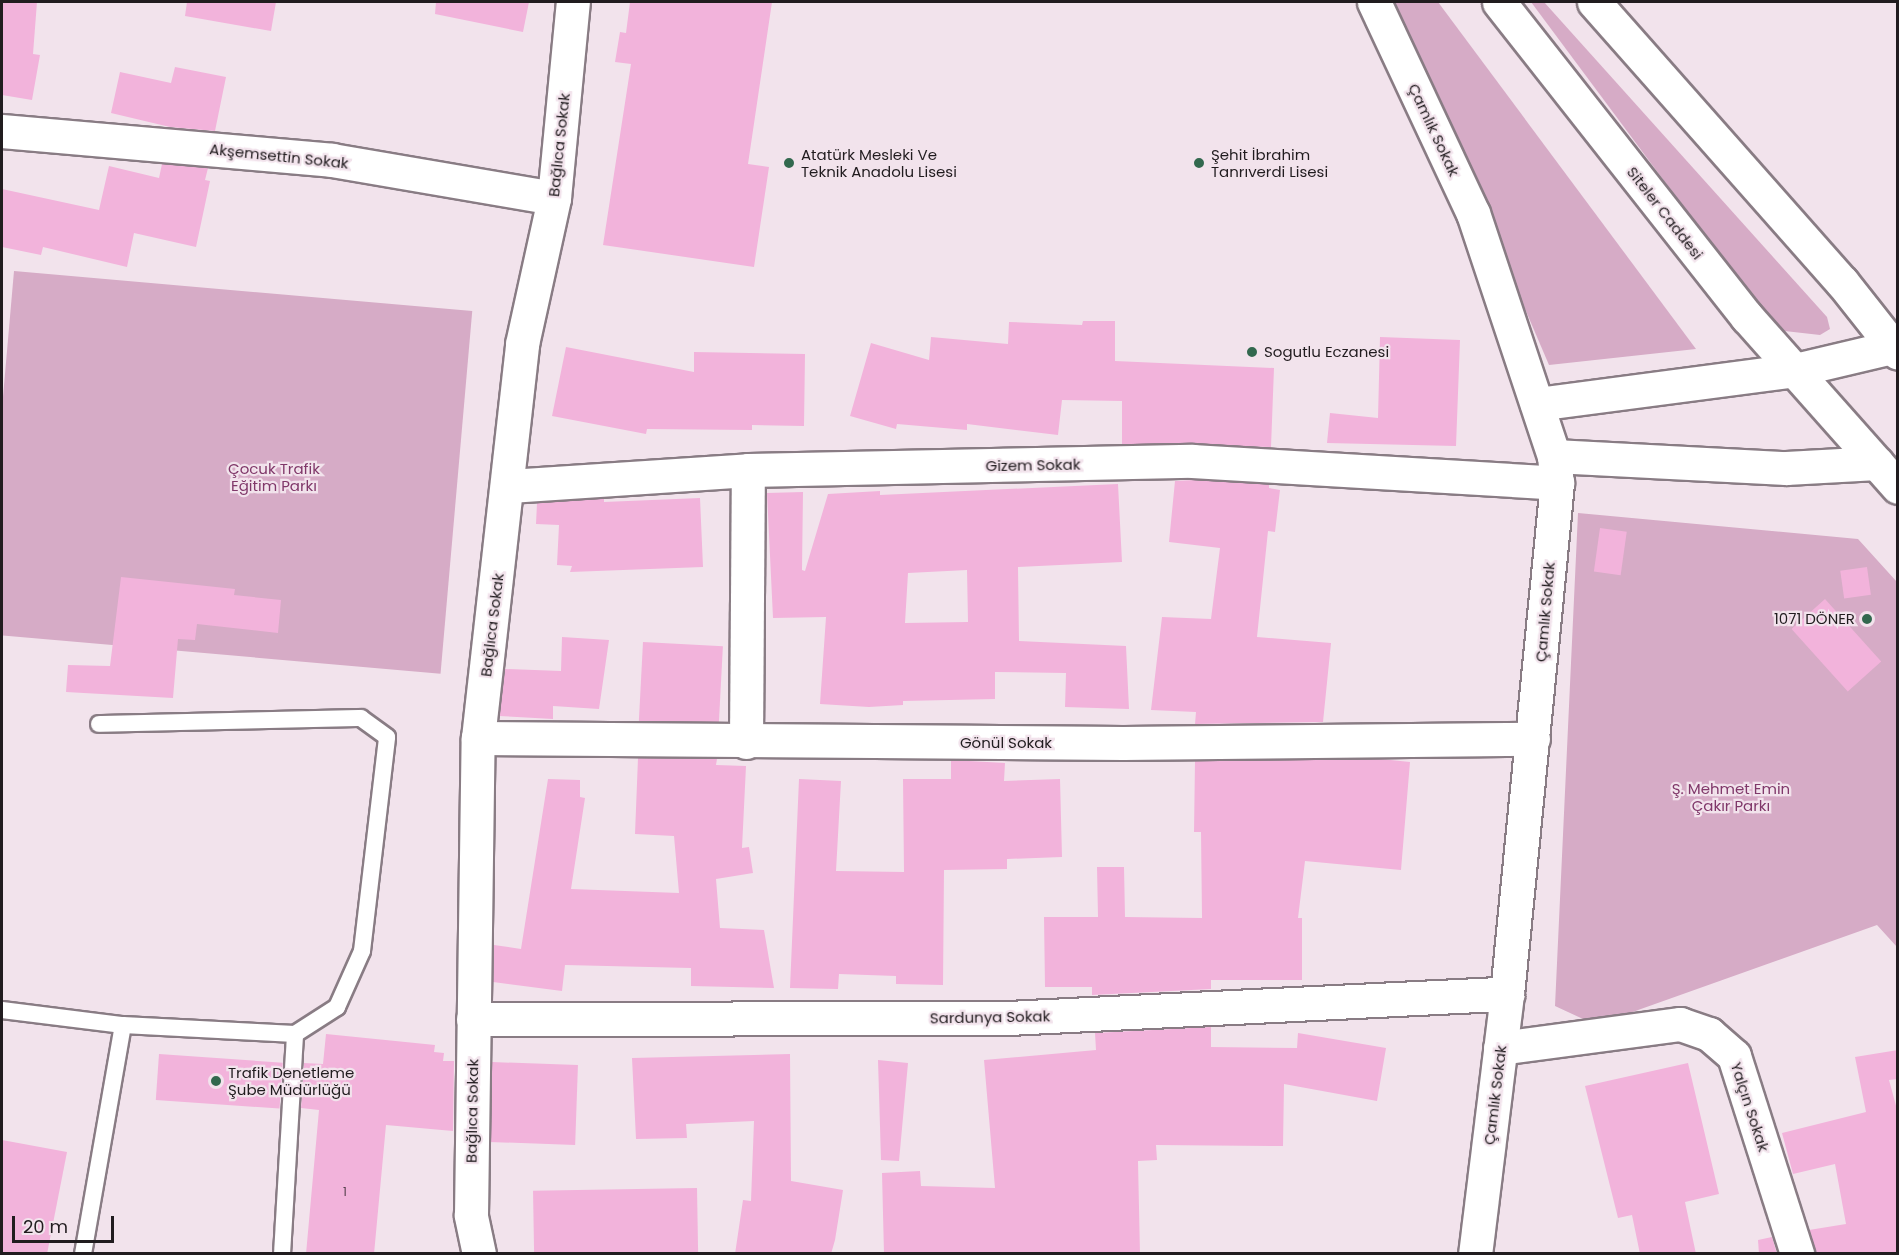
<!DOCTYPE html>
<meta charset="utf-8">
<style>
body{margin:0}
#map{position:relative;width:1899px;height:1255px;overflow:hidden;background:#f2e3ec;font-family:Poppins,sans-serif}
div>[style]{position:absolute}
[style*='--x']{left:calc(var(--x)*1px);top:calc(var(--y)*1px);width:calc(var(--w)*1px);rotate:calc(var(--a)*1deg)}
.green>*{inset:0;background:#d6abc6;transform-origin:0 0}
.building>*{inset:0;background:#f2b3db;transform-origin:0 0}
.roads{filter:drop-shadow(2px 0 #897c84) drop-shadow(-2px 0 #897c84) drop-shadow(0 2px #897c84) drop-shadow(0 -2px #897c84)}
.service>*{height:16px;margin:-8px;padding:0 8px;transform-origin:8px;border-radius:8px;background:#fff}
.minor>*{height:33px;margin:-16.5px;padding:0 16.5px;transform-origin:16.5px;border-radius:16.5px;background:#fff}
.secondary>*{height:33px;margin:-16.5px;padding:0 16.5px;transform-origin:16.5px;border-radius:16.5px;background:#fff}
.dots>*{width:16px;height:16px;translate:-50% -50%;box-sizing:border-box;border:3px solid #f2e3ec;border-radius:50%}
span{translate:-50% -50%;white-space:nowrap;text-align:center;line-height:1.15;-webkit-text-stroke:4.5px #f2e3ec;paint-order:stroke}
.number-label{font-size:12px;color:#55424e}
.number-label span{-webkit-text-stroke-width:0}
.street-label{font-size:15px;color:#211c1f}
.poi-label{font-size:15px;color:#211c1f}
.left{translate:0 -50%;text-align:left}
.right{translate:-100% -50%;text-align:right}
.park-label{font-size:15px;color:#80386a}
.frame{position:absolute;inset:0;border:3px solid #211c1f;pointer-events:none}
.scale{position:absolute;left:12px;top:1216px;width:102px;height:27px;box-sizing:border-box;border:3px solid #211c1f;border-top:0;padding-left:8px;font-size:18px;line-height:21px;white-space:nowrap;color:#211c1f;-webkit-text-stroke:4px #f2e3ec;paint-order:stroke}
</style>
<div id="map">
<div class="green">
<i style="clip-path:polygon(1394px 2px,1438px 2px,1696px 349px,1549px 365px)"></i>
<i style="clip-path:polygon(1531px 2px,1544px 2px,1827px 317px,1830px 329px,1820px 335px,1775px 330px)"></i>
<i style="left:14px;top:271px;width:460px;height:364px;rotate:5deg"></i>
<i style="clip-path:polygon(1578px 513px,1858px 539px,1897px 582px,1897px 947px,1877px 925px,1596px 1025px,1555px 1006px)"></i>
</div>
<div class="building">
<i style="clip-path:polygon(2px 2px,37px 2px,33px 54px,40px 55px,32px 100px,2px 95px)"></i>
<i style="clip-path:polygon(187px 2px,276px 2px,271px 31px,185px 16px)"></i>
<i style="clip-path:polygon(436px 2px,529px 2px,523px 32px,435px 14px)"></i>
<i style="clip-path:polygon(630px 2px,772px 2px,748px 164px,769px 167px,754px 267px,603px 245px,631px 64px,615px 62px,620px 32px,626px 33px)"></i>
<i style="clip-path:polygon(175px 67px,226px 77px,215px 131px,170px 127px,111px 113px,120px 72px,171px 83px)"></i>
<i style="clip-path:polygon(162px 164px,208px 168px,205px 180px,210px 181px,196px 247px,134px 233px,127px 267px,43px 247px,41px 255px,2px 247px,2px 189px,99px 210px,109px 166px,159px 178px)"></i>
<i style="clip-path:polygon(1083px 321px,1115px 321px,1115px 361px,1274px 368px,1271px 447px,1122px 444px,1122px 401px,1062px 400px,1058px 435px,967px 424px,967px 430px,897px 424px,896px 429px,850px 416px,871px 343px,929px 360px,931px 337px,1008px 344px,1009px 322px,1082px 325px)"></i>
<i style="clip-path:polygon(1380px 337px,1460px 340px,1456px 446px,1327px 443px,1330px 413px,1378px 418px)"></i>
<i style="clip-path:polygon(566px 347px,694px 372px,694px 352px,805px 354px,804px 426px,752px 425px,752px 430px,647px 429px,646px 434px,552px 416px)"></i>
<i style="clip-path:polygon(1195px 480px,1269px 484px,1269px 488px,1280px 490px,1275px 532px,1268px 531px,1257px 637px,1331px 643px,1323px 722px,1195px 724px,1196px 712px,1151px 710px,1162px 617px,1211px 619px,1220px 548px,1169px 542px,1175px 481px)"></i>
<i style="clip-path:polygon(evenodd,1118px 484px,1122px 562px,1018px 567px,1019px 641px,1126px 646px,1129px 709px,1065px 707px,1066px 673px,995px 672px,995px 699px,903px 701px,903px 705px,869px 707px,820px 704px,826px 617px,773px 618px,767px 493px,803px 492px,802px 570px,805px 571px,828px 494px,880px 491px,880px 495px,1118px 484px,967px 570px,968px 622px,905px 623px,908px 573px,967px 570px)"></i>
<i style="clip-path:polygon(604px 498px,604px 502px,700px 498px,703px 567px,570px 572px,572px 566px,557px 565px,559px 525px,536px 524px,537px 503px)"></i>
<i style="left:1600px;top:528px;width:27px;height:44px;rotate:8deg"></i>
<i style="left:1867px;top:567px;width:28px;height:27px;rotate:82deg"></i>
<i style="clip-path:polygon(121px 577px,235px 589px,234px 595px,281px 600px,278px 633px,197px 624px,195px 640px,178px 639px,173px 698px,66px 692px,68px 665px,110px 666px)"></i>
<i style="left:1825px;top:599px;width:84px;height:45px;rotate:48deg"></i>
<i style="clip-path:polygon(562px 637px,609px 640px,599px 709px,553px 706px,553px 719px,499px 716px,505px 669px,561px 671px)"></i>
<i style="left:643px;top:642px;width:80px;height:79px;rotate:3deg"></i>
<i style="clip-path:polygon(638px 758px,717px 759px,716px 765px,746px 766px,742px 848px,749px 847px,753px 873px,716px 879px,720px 928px,764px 930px,774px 988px,691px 986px,691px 968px,565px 965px,562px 991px,493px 982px,494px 945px,521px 949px,548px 779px,580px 780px,580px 797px,585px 798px,571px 889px,679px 893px,674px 836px,635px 834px)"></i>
<i style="clip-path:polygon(1381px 759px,1410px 762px,1401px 870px,1305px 861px,1298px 918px,1302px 918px,1302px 980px,1211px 980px,1211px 989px,1092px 995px,1092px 987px,1045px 987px,1044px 917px,1098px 917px,1097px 867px,1124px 867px,1125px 917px,1202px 918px,1201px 832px,1194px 832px,1195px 761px)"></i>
<i style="clip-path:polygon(951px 760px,1005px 763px,1004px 781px,1060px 779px,1062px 857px,1007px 859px,1007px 869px,944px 870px,943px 985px,896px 984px,896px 976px,839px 974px,838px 989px,790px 988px,799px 779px,841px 781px,836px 871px,904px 872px,903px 779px,951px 779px)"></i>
<i style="clip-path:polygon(1211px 1027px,1211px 1047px,1297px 1048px,1298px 1033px,1386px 1048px,1377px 1101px,1284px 1084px,1283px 1146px,1156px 1145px,1157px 1160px,1138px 1161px,1140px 1254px,884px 1254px,882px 1173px,920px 1171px,921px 1186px,995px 1188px,984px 1060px,1096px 1050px,1095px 1033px)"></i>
<i style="clip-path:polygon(326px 1034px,435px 1045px,434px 1052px,444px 1053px,443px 1061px,454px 1061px,453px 1131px,386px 1125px,374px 1254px,306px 1254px,319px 1110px,301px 1108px,304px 1063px,323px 1064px)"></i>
<i style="clip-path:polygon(1898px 1050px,1898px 1079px,1889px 1080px,1898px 1113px,1898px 1254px,1815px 1254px,1809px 1230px,1846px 1224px,1835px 1164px,1793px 1174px,1782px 1133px,1866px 1112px,1855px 1057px)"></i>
<i style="left:159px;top:1054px;width:124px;height:46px;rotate:4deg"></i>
<i style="clip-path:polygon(790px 1054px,791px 1181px,843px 1190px,835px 1240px,831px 1254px,735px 1254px,743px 1200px,751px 1201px,754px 1121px,686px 1124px,687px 1138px,636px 1139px,632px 1058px)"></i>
<i style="clip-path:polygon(878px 1060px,908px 1063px,899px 1161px,881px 1160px)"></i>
<i style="left:492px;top:1062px;width:86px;height:80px;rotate:2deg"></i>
<i style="clip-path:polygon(1688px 1063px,1719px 1194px,1685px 1202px,1696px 1254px,1640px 1254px,1632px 1215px,1618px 1218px,1585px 1086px)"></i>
<i style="clip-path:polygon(2px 1140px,67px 1152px,47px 1254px,2px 1254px)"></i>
<i style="left:697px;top:1188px;width:66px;height:164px;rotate:89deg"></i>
<i style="clip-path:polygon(1772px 1237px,1777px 1254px,1759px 1254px,1758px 1240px)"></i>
</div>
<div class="roads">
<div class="service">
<i style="--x:2;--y:1010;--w:122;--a:7.1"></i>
<i style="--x:123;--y:1025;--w:172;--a:3"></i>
<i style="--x:295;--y:1034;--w:50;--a:-32.7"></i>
<i style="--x:337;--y:1007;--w:61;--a:-65.9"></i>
<i style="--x:362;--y:951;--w:215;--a:-83.3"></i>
<i style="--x:387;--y:737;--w:32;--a:-144"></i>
<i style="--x:361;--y:718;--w:262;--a:178.7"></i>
<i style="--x:83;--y:1254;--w:232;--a:-80.1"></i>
<i style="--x:282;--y:1254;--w:220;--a:-86.6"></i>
</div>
<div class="minor">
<i style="--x:1374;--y:2;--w:233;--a:64.9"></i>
<i style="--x:1473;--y:213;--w:256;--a:71.6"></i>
<i style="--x:1554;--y:456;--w:27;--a:84"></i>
<i style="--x:1557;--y:483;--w:513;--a:95.59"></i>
<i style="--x:1507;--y:994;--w:262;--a:97"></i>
<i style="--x:2;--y:131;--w:331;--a:5"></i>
<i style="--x:332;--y:160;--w:225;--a:9.7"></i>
<i style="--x:1537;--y:404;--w:260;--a:-7.5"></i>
<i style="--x:1554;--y:456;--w:232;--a:3"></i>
<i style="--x:1786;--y:468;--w:91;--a:-3.1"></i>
<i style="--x:509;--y:486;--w:240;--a:-3.8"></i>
<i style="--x:748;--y:470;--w:444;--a:-1.2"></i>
<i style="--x:1192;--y:461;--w:366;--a:3.4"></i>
<i style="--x:478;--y:738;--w:645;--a:0.44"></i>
<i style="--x:1123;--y:743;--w:410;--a:-0.6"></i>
<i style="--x:746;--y:742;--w:272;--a:-89.6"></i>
<i style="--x:473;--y:1019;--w:535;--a:-0.11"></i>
<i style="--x:1008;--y:1018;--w:500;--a:-2.8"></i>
<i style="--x:1500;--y:1048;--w:182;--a:-7.6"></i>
<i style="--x:1680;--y:1024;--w:31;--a:19"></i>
<i style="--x:1709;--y:1034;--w:33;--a:41"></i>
<i style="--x:1734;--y:1056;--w:208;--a:72.3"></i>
<i style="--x:479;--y:1254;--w:40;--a:-102"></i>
<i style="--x:471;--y:1215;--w:477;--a:-89.2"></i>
<i style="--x:478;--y:738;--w:396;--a:-83.6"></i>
<i style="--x:522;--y:344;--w:149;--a:-77.6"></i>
<i style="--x:554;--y:198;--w:197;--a:-84.5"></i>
</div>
<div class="secondary">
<i style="--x:1499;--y:2;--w:401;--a:51.8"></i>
<i style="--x:1747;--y:317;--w:227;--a:48.4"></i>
<i style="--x:1594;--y:2;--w:374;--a:48.5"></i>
<i style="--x:1842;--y:282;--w:90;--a:51.7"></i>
<i style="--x:1795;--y:370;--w:100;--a:-13.3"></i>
</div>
</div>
<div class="dots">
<i style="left:789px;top:163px;background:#32684e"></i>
<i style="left:1199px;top:163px;background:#32684e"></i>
<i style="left:1252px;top:352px;background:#32684e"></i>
<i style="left:1867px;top:619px;background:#32684e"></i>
<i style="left:216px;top:1081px;background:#32684e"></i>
</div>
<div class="number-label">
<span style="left:345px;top:1192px">1</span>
</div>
<div class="street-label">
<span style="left:1434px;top:130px;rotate:65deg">Çamlık Sokak</span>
<span style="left:559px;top:145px;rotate:-84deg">Bağlıca Sokak</span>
<span style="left:279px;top:156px;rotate:6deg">Akşemsettin Sokak</span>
<span style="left:1665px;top:213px;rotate:52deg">Siteler Caddesi</span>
<span style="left:1033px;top:465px;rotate:-1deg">Gizem Sokak</span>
<span style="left:1545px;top:612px;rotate:-85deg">Çamlık Sokak</span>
<span style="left:492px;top:625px;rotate:-83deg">Bağlıca Sokak</span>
<span style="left:1006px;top:743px">Gönül Sokak</span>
<span style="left:990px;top:1017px;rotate:-1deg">Sardunya Sokak</span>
<span style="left:1495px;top:1095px;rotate:-83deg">Çamlık Sokak</span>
<span style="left:1750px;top:1107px;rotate:72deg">Yalçın Sokak</span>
<span style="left:472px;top:1111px;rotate:-89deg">Bağlıca Sokak</span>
</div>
<div class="poi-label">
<span class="left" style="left:801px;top:163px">Atatürk Mesleki Ve<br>Teknik Anadolu Lisesi</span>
<span class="left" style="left:1211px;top:163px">Şehit İbrahim<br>Tanrıverdi Lisesi</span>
<span class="left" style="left:1264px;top:352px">Sogutlu Eczanesi</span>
<span class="right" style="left:1855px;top:619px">1071 DÖNER</span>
<span class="left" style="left:228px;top:1081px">Trafik Denetleme<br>Şube Müdürlüğü</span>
</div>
<div class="park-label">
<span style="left:274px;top:477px">Çocuk Trafik<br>Eğitim Parkı</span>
<span style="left:1731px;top:797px">Ş. Mehmet Emin<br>Çakır Parkı</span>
</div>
<div class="frame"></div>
<div class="scale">20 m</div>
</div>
